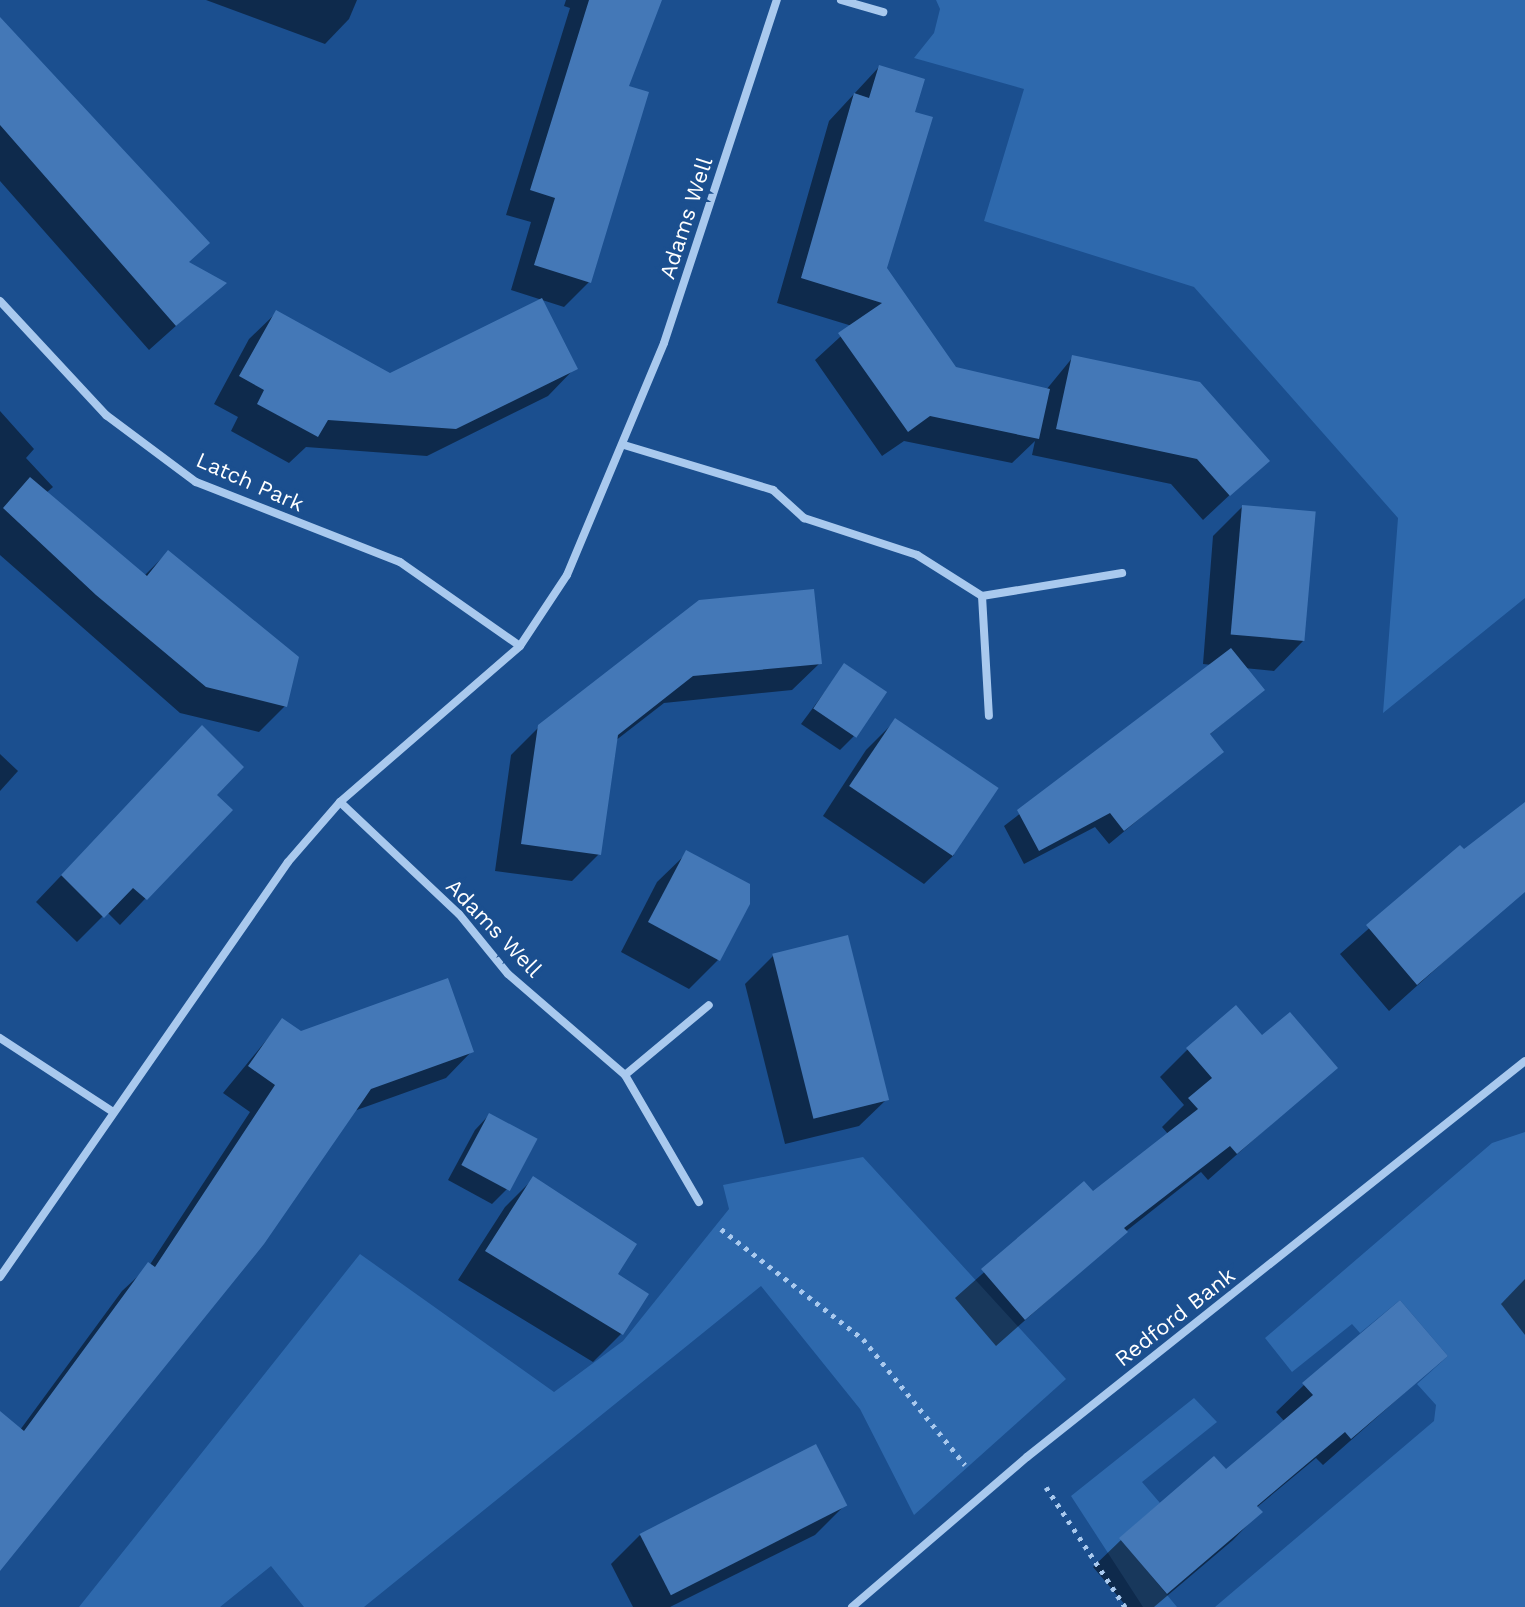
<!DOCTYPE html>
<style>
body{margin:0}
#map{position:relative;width:1525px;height:1607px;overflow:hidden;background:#1b4f8f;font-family:"Work Sans",sans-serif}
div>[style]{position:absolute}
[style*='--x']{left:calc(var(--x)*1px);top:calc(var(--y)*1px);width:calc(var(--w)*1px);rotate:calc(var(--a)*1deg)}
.green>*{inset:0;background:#2e69ad}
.shadow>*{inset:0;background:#0007}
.building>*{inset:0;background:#4478b7;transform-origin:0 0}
.path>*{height:5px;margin-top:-2.5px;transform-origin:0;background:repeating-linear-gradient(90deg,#a9c9ee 0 4px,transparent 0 10px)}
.minor>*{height:8px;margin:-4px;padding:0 4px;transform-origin:4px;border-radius:4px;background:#a9c9ee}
span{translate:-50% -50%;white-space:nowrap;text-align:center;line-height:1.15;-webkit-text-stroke:7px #1b4f8f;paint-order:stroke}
.street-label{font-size:22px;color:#fff}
</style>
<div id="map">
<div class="green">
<i style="clip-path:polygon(936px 0,1525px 0,1525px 598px,1383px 713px,1398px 518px,1194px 287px,984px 221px,1024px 89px,914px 58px,934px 33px,940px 9px)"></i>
<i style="clip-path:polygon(1525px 1132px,1525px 1607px,1215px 1607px,1434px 1421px,1436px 1405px,1417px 1384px,1448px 1356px,1400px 1300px,1360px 1333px,1352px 1324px,1292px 1372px,1265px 1338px,1492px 1143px)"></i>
<i style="clip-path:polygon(863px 1157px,1066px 1379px,914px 1515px,860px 1409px,761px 1286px,364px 1607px,304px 1607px,271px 1566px,220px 1607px,79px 1607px,360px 1254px,554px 1392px,623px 1341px,729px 1209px,723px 1185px)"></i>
<i style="clip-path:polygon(1194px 1398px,1217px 1422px,1142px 1482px,1160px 1503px,1120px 1538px,1177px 1607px,1143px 1607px,1071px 1496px)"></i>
</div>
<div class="shadow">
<i style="clip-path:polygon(206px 0,357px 0,349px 19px,325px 44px)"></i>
<i style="clip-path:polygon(566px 0,659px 0,626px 87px,589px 282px,564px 307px,511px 290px,531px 222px,506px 215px,570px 8px,564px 6px)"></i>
<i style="clip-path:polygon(0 21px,187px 263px,224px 283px,149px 350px,0 181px)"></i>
<i style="clip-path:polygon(879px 67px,913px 113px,885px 268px,955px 369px,1046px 390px,1073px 357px,1267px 460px,1203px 520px,1171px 484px,1032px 455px,1035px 441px,1012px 463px,904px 441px,882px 456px,815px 360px,852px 326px,777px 303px,829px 121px)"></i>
<i style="clip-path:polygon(277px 312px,390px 375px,575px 368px,548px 396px,427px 456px,306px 447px,289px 463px,231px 431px,238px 417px,214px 404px,249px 339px)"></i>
<i style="clip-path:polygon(0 411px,34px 449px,26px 458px,53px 487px,46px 493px,144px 576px,168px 552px,285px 706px,259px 732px,180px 713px,0 555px)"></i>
<i style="clip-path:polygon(1242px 507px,1303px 641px,1274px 671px,1244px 668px,1262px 690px,1209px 735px,1221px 751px,1109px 844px,1095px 827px,1024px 864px,1004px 826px,1212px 665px,1203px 664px,1213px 536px)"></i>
<i style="clip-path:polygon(700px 602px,820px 663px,792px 690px,664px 703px,615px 741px,599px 854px,572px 881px,495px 871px,511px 755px,539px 727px)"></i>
<i style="clip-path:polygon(844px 666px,855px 735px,840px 750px,801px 724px)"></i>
<i style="clip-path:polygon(895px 721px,954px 855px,924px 884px,823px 816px,866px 750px)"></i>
<i style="clip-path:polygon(0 754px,18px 771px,0 791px)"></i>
<i style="clip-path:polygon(177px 754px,230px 810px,120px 925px,107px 912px,77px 942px,36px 902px)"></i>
<i style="clip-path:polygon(1525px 805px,1525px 868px,1508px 904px,1389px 1011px,1340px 954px,1460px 848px,1464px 852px)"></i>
<i style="clip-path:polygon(687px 853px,718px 960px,689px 989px,621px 952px,657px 882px)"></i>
<i style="clip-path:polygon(773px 956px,887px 1099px,859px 1126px,785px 1144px,745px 984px)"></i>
<i style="clip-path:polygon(282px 1021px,301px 1034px,472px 1051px,446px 1078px,354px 1111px,0 1568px,0 1444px,20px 1430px,122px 1291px,149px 1266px,250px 1112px,223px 1093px)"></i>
<i style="clip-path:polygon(1262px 1038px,1335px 1068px,1208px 1180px,1201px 1172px,1125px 1232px,996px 1346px,955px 1298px,1084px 1184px,1092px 1194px,1168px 1134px,1162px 1127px,1184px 1105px,1160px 1077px,1188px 1049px)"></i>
<i style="clip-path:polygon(489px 1115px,507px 1189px,492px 1204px,448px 1180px,475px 1130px)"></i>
<i style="clip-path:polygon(533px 1179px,615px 1275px,646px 1295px,621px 1334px,593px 1362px,458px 1280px,505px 1207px)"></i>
<i style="clip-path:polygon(1525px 1279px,1525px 1335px,1501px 1304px)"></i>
<i style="clip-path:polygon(1446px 1356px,1323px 1465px,1316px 1458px,1256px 1508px,1260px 1512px,1233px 1540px,1154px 1607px,1127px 1607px,1093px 1567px,1121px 1540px,1225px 1472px,1285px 1422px,1276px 1412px,1304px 1385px)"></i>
<i style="clip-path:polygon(844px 1506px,815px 1535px,670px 1607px,633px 1607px,611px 1564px,641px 1534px)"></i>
</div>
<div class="building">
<i style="clip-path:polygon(589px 0,662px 0,629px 86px,649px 92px,591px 283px,534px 265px,555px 198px,530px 190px)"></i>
<i style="clip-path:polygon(0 17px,210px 243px,189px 262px,227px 283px,176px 326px,0 125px)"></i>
<i style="clip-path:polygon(879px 65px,925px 79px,915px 112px,933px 117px,887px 268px,956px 367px,1050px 389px,1039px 439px,930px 416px,908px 432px,838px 333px,882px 303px,801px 278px,854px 93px,869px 98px)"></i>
<i style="clip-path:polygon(542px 298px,578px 369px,456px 429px,328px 420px,318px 437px,257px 404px,264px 390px,239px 376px,276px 310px,390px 373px)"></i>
<i style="clip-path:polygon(1072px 355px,1200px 382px,1270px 461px,1230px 496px,1197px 459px,1056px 429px)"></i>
<i style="clip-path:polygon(30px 477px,147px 576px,168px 550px,299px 657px,287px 707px,206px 687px,96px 595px,3px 508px)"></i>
<i style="left:1242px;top:505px;width:74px;height:130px;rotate:5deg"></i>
<i style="clip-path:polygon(814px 589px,822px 664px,693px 676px,618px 735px,601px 855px,521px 844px,538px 725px,699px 600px)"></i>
<i style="clip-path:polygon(1231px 648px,1265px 690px,1210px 734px,1224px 752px,1124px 831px,1110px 813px,1039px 851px,1017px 810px)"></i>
<i style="left:844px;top:663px;width:52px;height:55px;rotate:34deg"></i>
<i style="left:895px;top:718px;width:125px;height:82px;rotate:34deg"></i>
<i style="clip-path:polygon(202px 725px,244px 767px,217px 795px,233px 810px,147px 900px,133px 888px,104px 918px,61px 875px)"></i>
<i style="clip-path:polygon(1525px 802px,1525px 892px,1417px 985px,1366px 925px,1460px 845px,1464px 849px)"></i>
<i style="clip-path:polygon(686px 850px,750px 884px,750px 904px,720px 961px,648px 922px)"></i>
<i style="left:848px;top:935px;width:170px;height:78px;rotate:76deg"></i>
<i style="clip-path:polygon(448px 978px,474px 1052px,371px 1089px,264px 1244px,0 1571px,0 1411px,24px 1431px,148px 1262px,155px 1267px,275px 1085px,248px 1066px,282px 1018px,301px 1031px)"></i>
<i style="clip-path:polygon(1236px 1005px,1262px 1035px,1290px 1012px,1338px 1068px,1237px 1154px,1230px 1146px,1124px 1228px,1128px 1232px,1025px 1320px,981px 1269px,1084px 1181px,1093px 1191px,1198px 1109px,1188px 1098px,1212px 1078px,1186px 1048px)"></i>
<i style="left:489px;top:1113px;width:55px;height:59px;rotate:28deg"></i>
<i style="clip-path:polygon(533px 1176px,637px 1244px,618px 1274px,649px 1294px,623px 1335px,485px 1251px)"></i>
<i style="clip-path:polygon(1400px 1300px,1448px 1356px,1351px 1439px,1345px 1432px,1302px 1468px,1257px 1506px,1263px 1512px,1167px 1594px,1119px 1538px,1214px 1456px,1226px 1469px,1270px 1432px,1313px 1395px,1302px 1383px)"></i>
<i style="left:816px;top:1444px;width:69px;height:198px;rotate:63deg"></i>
</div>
<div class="path">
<i style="--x:721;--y:1229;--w:180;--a:37.8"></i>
<i style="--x:863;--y:1339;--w:162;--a:51"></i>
<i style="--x:1046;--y:1487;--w:144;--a:56.6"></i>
</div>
<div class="minor">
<i style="--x:841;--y:0;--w:44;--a:15.9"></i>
<i style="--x:0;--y:301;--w:156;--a:47.1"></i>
<i style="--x:106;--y:415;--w:112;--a:36.7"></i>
<i style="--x:196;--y:482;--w:219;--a:21.4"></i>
<i style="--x:400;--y:562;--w:146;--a:35"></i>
<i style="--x:624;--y:445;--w:156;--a:16.8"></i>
<i style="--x:773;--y:490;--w:42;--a:42.1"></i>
<i style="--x:804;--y:518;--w:119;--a:18.1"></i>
<i style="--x:917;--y:555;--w:77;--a:32.2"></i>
<i style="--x:982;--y:596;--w:142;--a:-9.3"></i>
<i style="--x:982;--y:596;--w:120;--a:86.7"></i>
<i style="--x:340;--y:802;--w:163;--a:43.3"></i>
<i style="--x:459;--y:914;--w:77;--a:50.8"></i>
<i style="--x:508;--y:974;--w:155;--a:40.8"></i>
<i style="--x:625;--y:1075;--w:147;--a:59.8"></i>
<i style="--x:0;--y:1038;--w:135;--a:33.2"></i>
<i style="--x:625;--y:1075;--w:109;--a:-39.8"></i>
<i style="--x:0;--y:1277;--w:505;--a:-55.24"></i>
<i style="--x:288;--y:862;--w:79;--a:-49.1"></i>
<i style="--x:340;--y:802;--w:238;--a:-40.9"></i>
<i style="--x:520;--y:646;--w:85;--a:-56.5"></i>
<i style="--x:567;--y:575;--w:251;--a:-67.3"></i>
<i style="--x:664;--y:343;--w:361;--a:-71.8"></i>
<i style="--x:852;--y:1607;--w:230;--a:-40.6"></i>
<i style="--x:1027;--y:1457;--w:636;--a:-38.49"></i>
</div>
<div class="street-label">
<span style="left:686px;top:218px;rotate:-72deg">Adams Well</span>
<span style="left:250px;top:482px;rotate:24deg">Latch Park</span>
<span style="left:494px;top:928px;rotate:46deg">Adams Well</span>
<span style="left:1175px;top:1317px;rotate:-38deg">Redford Bank</span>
</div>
</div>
